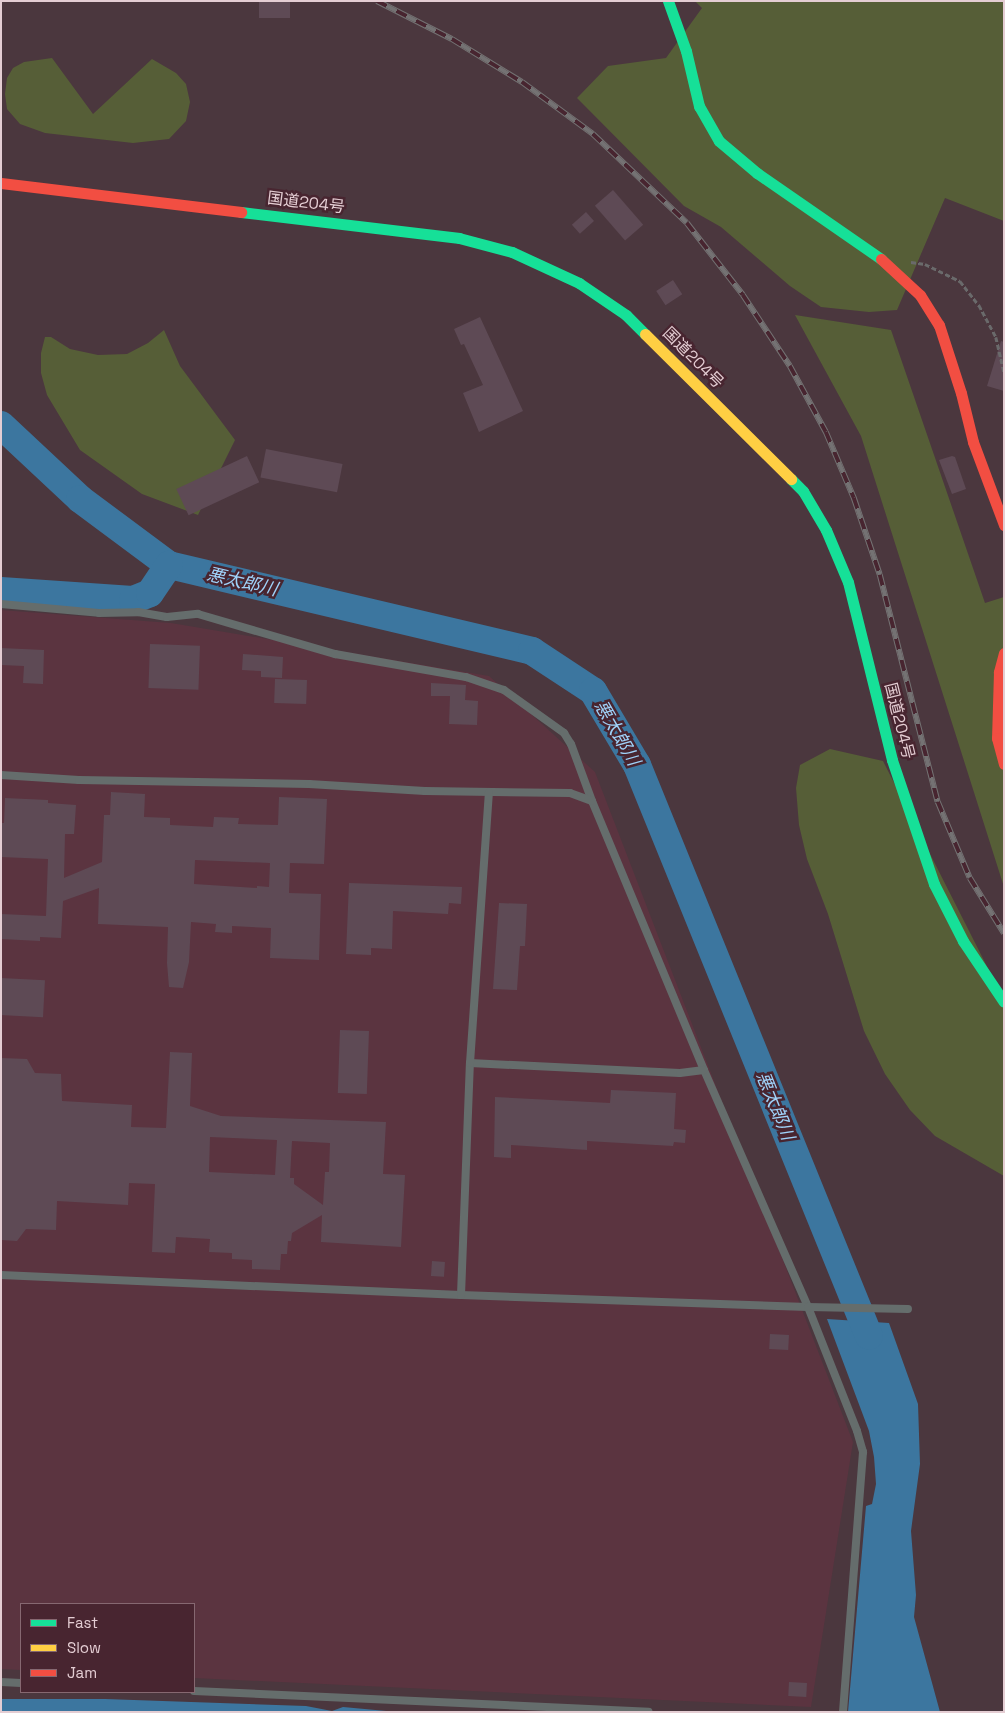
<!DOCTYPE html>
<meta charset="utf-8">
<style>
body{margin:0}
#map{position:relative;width:1005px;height:1713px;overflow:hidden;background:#4b373e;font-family:"Space Grotesk","Noto Sans JP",sans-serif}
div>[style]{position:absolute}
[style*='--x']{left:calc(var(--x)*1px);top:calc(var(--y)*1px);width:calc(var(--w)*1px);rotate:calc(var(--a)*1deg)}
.built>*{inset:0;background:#5b3440}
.green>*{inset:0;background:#565e37}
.water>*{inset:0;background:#3c769f}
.river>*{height:28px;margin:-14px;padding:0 14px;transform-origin:14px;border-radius:14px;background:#3c769f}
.building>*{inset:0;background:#5e4a55;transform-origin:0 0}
.path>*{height:2.5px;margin-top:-1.25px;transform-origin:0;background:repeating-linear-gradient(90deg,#6a6a6b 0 5px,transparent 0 7.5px)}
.lane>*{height:8px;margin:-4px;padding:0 4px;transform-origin:4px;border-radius:4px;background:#656d6c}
.fast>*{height:11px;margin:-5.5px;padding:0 5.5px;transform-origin:5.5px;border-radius:5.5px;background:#16e098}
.slow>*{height:11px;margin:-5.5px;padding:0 5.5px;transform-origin:5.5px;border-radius:5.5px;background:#ffcf43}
.jam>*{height:11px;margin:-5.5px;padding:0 5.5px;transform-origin:5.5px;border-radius:5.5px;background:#f24e42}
.rail>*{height:5.5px;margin-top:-2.75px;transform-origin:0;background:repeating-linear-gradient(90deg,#482530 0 11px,#747273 0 22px);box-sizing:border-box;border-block:1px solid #747273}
span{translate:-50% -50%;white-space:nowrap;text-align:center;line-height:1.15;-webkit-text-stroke:5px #482530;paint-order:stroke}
.street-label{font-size:16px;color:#e4cdd3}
.water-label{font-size:18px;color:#9fd2f9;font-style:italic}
.frame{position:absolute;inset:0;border:2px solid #e4cdd3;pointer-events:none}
.legend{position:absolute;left:20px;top:1603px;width:175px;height:90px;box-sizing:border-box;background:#482530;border:1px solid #866871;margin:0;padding:6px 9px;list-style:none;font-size:15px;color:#e4cdd3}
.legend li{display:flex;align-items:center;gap:10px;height:25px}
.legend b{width:25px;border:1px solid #866871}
</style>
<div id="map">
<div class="built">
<i style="clip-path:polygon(1px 610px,171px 623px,489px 676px,595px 772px,853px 1442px,811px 1707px,194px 1678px,194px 1604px,21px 1604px,21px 1670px,1px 1669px)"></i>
</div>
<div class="green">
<i style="clip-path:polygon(695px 1px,1004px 1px,1004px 221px,945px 198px,897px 310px,869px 312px,821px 307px,790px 286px,721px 227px,684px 206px,577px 98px,608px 66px,666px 58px,702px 8px)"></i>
<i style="clip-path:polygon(52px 58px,93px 114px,152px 59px,176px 73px,186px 84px,190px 102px,186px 121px,169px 139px,133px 143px,45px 133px,20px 124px,7px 109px,5px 94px,7px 78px,13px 68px,24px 62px)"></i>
<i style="clip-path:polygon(795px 315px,891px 330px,985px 603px,1004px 597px,1004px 887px,861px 436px)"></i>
<i style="clip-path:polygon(164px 330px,180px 366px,235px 440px,198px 515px,142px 494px,80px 450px,47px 395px,41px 373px,41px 353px,45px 337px,51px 337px,70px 349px,98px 355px,127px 354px,148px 343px)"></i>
<i style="clip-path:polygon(830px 749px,883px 761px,1004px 1000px,1004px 1176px,935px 1136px,910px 1110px,885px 1074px,864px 1031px,828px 914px,807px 859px,799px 825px,796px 788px,800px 765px)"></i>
</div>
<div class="water">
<i style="clip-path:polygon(827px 1319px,889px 1323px,918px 1404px,920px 1464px,911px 1531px,916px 1595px,914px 1617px,940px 1712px,848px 1712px,866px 1506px,872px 1504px,876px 1484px,874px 1457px,869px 1431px)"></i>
<i style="clip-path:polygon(1px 1699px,105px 1699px,306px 1706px,332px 1711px,343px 1707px,397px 1712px,1px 1712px)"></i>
</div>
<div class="river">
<i style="--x:1;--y:425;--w:108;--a:43.1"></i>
<i style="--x:80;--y:499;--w:111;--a:36.6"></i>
<i style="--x:169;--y:565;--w:373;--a:13.3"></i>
<i style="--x:532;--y:651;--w:73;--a:33.3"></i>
<i style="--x:593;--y:691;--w:86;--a:59.3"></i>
<i style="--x:637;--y:765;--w:616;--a:67.89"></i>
<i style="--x:1;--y:591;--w:132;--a:3.9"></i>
<i style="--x:133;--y:600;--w:18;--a:-22"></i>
<i style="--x:150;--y:593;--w:34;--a:-56"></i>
</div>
<div class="building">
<i style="left:259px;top:1px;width:31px;height:17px"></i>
<i style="left:613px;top:190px;width:46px;height:24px;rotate:49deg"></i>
<i style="left:586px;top:212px;width:12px;height:19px;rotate:48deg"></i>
<i style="left:673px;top:280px;width:17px;height:20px;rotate:57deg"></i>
<i style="clip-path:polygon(480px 317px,523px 411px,479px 432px,463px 393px,483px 385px,464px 344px,461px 345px,454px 329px)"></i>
<i style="clip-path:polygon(1001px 341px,1004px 342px,1004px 391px,987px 386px)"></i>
<i style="left:266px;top:449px;width:78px;height:29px;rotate:11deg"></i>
<i style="left:247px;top:456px;width:29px;height:78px;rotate:65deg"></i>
<i style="clip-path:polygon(952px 456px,955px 457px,966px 489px,952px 494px,939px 460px)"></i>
<i style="left:150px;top:644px;width:50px;height:44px;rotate:2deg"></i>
<i style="clip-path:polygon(1px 648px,44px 650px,43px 684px,23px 683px,24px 666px,1px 665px)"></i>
<i style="clip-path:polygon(243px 654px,283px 657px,282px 678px,261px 677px,261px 671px,242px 670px)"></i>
<i style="left:275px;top:679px;width:32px;height:24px;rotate:2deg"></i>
<i style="clip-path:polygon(431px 683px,466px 685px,465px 700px,478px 701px,477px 725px,449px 724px,450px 696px,431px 696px)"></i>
<i style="clip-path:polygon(evenodd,111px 792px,145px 794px,144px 817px,170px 818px,170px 825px,213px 827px,214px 817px,239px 818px,238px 824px,278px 825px,279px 797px,327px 799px,324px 864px,290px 863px,289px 893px,321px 894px,319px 960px,270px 958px,271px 928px,232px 926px,232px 933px,215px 932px,216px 924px,191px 922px,189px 962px,183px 988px,169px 987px,167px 963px,168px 927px,98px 924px,99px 888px,63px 901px,61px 938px,40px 937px,40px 941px,1px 939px,1px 914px,46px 916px,48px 859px,1px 857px,1px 823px,4px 823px,5px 798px,48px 800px,48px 803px,76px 805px,74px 834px,65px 834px,64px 878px,102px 862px,104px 815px,110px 815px,111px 792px,195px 860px,270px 863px,269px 887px,257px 886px,257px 888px,194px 884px,195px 860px)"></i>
<i style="clip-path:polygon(349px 883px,462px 887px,461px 904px,449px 903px,448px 914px,393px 911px,392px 949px,371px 948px,371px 955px,346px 954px)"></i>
<i style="clip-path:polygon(499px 903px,527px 904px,525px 946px,520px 946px,517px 990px,493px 989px)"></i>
<i style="left:1px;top:978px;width:44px;height:37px;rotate:3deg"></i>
<i style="left:340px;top:1030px;width:29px;height:63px;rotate:2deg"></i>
<i style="clip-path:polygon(evenodd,170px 1052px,192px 1053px,190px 1106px,221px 1116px,386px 1122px,383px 1174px,405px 1175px,401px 1247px,321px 1242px,322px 1215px,292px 1233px,291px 1241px,288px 1241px,287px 1254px,281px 1254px,280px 1270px,252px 1269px,252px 1260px,232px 1259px,232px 1253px,209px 1252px,210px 1239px,176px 1237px,175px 1253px,152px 1252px,155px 1184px,129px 1183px,128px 1205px,57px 1201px,56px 1230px,26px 1229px,17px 1241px,1px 1240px,1px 1058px,27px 1059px,35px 1073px,61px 1074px,62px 1101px,132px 1105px,131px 1127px,166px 1128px,170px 1052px,210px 1137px,277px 1140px,275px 1175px,209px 1172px,210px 1137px,170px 1052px,292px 1141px,330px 1143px,329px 1172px,325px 1172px,323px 1205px,294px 1184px,294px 1178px,290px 1178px,292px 1141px)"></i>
<i style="clip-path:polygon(611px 1090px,676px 1093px,674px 1129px,686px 1130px,685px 1143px,674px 1142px,673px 1146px,587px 1141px,587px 1150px,511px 1145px,511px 1158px,494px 1157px,495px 1097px,610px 1103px)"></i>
<i style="left:432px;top:1261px;width:13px;height:15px;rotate:4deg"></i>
<i style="left:770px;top:1334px;width:19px;height:15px;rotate:3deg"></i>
<i style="left:789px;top:1682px;width:18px;height:14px;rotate:3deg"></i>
</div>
<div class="path">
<i style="--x:911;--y:262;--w:14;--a:8"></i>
<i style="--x:925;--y:264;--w:39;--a:26"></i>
<i style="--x:960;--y:281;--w:31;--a:52"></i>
<i style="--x:979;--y:305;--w:36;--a:62"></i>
<i style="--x:996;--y:337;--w:36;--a:77"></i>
</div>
<div class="lane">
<i style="--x:1;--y:604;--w:98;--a:5.2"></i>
<i style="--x:99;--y:613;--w:39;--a:-1"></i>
<i style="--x:138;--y:612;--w:29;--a:10"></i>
<i style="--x:167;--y:617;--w:31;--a:-6"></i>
<i style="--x:198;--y:614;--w:143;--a:16.3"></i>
<i style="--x:335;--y:654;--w:133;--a:10"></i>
<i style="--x:466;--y:677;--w:40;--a:18.9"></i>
<i style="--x:504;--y:690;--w:74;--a:35.6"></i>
<i style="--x:564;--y:733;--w:13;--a:58"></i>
<i style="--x:571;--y:744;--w:61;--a:69.8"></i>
<i style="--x:592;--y:801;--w:291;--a:67.4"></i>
<i style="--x:704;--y:1070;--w:259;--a:66.3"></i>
<i style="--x:808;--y:1307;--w:133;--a:68.4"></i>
<i style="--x:857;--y:1431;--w:22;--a:74"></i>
<i style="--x:863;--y:1452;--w:261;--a:94.4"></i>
<i style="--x:1;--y:775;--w:78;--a:3.7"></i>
<i style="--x:79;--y:780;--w:230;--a:1"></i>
<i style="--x:309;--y:784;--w:116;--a:3.5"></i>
<i style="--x:425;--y:791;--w:145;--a:0.8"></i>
<i style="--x:570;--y:793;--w:23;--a:20"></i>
<i style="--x:470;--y:1063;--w:210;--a:2.7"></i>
<i style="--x:680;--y:1073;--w:24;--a:-7"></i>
<i style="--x:1;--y:1275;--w:460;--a:2.5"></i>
<i style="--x:461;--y:1295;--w:347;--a:2"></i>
<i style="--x:808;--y:1307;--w:100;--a:1.1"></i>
<i style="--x:461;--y:1295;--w:232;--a:-87.8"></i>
<i style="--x:470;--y:1063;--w:271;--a:-86"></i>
<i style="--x:1;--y:1682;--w:20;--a:3"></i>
<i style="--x:194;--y:1691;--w:455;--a:2.6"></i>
</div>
<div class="fast">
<i style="--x:668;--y:1;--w:53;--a:70.2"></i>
<i style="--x:686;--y:51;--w:57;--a:76.7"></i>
<i style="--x:699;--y:106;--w:40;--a:60.3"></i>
<i style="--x:719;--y:141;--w:50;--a:40.1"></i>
<i style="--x:757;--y:173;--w:151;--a:34.7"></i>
<i style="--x:241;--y:212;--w:220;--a:6.8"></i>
<i style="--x:459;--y:238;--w:55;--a:14.8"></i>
<i style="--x:512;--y:252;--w:74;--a:24.8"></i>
<i style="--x:579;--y:283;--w:57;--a:34.2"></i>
<i style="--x:626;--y:315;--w:27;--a:45"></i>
<i style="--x:791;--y:479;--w:17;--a:45"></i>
<i style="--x:803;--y:491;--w:45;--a:59.5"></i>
<i style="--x:826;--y:530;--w:56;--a:67.1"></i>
<i style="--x:848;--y:582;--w:183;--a:76.1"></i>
<i style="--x:892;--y:760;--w:131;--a:71.3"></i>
<i style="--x:934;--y:884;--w:64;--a:63"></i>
<i style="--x:963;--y:941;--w:73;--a:56.1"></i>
</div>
<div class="slow">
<i style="--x:645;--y:334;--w:206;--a:44.8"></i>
</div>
<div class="jam">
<i style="--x:1;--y:183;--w:242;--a:6.9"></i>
<i style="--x:881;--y:259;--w:53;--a:42.7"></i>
<i style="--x:920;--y:295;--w:36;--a:58"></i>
<i style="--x:939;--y:325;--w:71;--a:72.1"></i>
<i style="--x:961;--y:393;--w:50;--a:76.2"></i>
<i style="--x:973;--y:442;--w:89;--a:69.5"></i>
<i style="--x:1004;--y:653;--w:20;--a:105"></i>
<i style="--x:999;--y:672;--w:66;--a:91.7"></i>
<i style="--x:997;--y:738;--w:27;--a:75"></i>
</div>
<div class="rail">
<i style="--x:377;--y:1;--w:84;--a:26.9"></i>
<i style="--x:452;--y:39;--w:82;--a:31.6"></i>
<i style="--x:522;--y:82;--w:88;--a:36.2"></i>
<i style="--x:593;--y:134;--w:129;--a:43.4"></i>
<i style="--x:687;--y:223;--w:91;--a:52.1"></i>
<i style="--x:743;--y:295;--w:85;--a:56.5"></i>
<i style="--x:790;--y:366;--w:75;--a:61.4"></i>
<i style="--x:826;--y:432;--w:72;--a:67"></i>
<i style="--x:854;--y:498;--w:81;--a:71.3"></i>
<i style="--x:880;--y:575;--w:234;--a:75.7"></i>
<i style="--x:938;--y:802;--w:82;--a:67.2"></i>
<i style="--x:970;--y:878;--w:65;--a:58.3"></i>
</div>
<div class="street-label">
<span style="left:306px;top:203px;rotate:7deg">国道204号</span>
<span style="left:693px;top:358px;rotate:45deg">国道204号</span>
<span style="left:899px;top:721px;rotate:76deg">国道204号</span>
</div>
<div class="water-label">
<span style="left:242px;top:582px;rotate:13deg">悪太郎川</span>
<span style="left:617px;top:733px;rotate:60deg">悪太郎川</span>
<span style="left:775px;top:1106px;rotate:68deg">悪太郎川</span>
</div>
<div class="frame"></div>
<ul class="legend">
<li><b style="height:6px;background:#16e098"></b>Fast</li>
<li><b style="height:6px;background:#ffcf43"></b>Slow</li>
<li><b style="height:6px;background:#f24e42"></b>Jam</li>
</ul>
</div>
